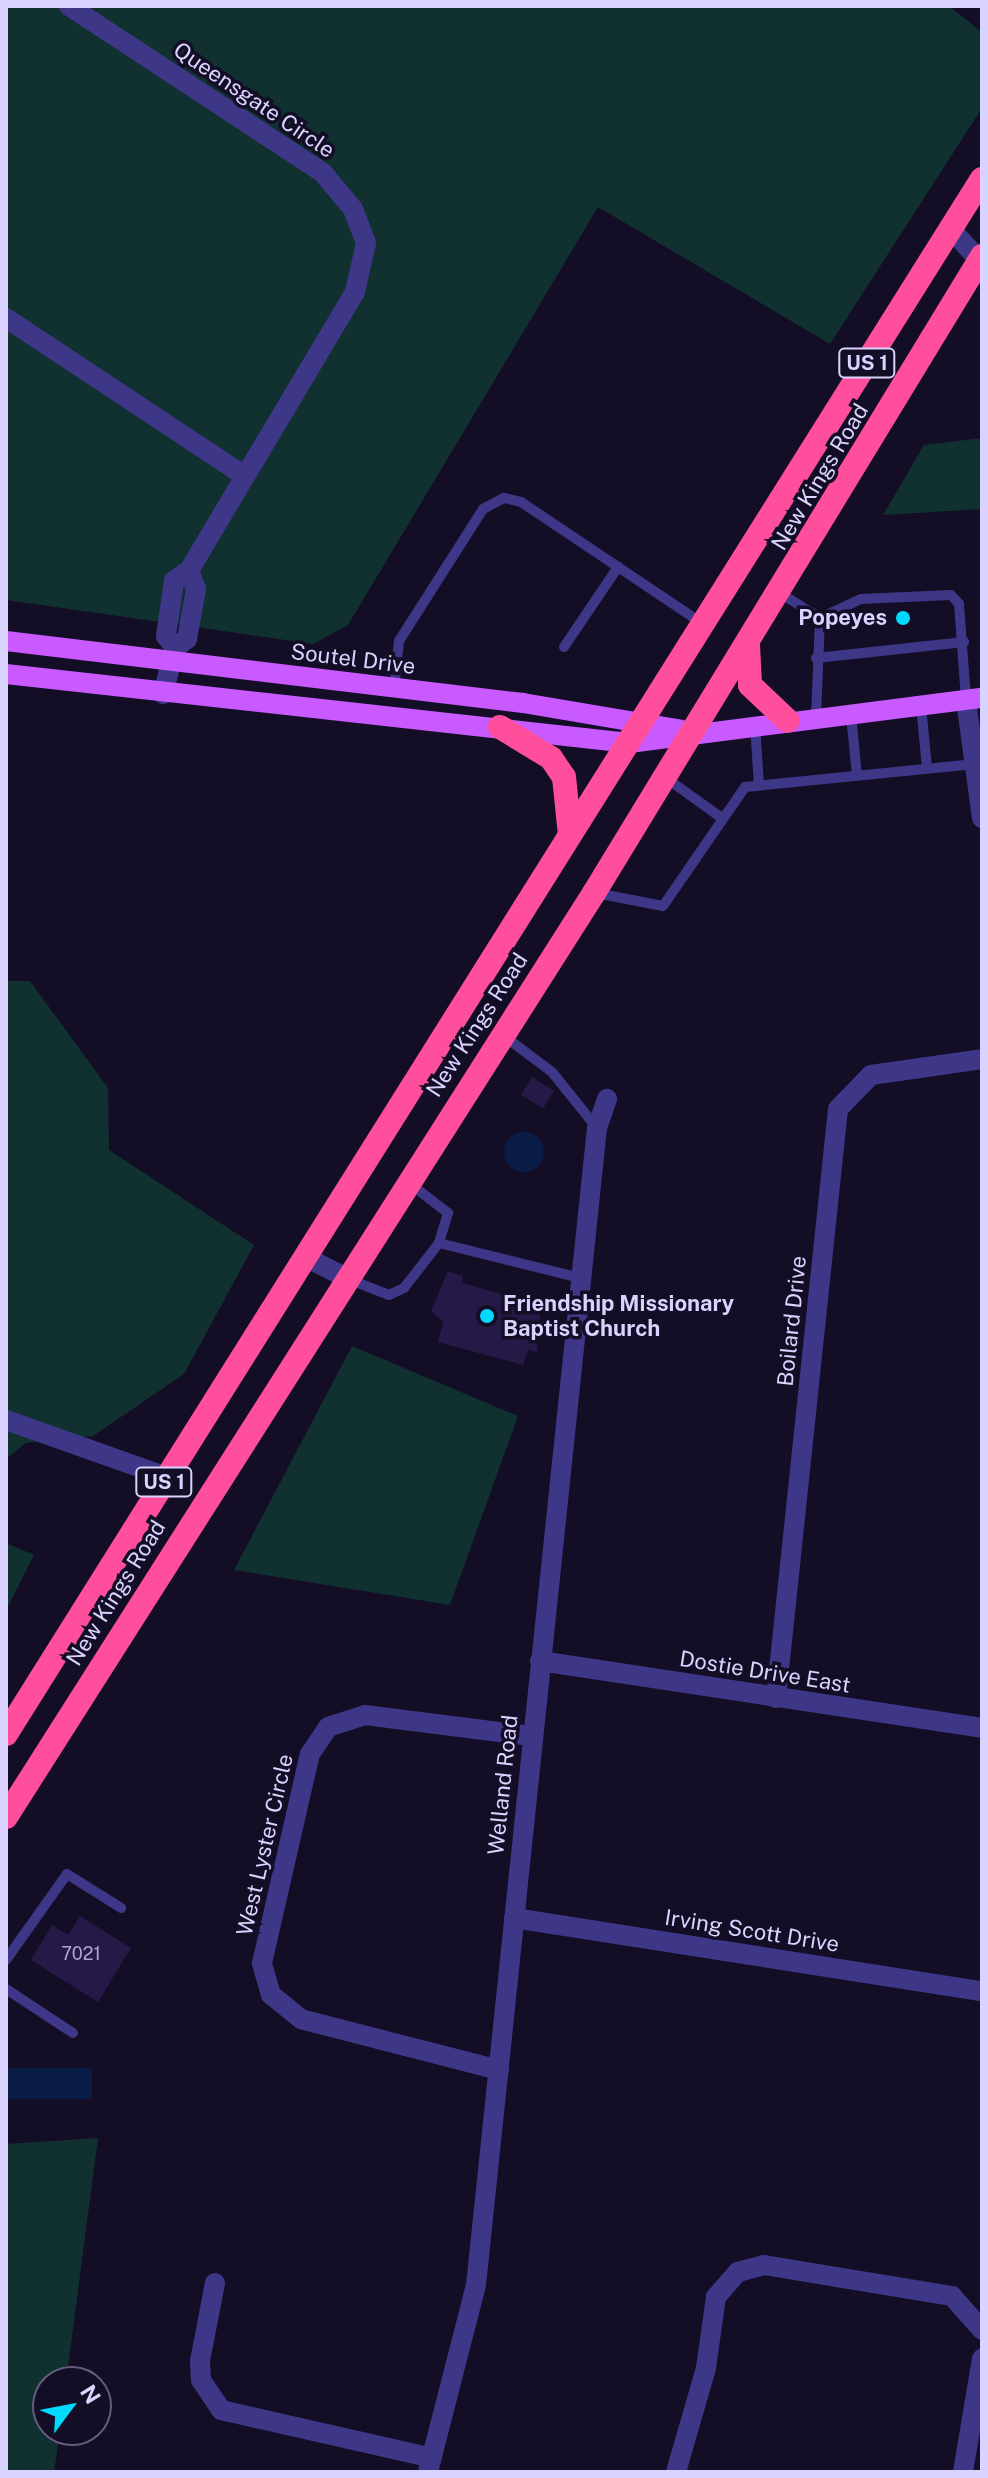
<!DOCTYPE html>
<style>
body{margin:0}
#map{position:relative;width:988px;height:2478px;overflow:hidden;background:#130e26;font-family:"Public Sans",sans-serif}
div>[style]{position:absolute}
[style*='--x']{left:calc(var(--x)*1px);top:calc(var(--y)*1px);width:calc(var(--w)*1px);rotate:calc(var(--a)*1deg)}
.green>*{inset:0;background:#113030}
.water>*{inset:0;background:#081c45;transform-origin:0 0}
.round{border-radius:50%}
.building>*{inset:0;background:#251948;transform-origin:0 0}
.lane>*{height:10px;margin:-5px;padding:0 5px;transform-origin:5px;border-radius:5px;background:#3e3787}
.street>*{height:20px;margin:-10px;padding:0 10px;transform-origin:10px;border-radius:10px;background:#3e3787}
.primary>*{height:20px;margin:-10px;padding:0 10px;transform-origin:10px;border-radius:10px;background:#c85aff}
.highway>*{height:24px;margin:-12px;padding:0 12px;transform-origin:12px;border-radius:12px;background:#ff4e9b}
.dots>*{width:22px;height:22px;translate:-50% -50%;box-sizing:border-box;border:4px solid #130e26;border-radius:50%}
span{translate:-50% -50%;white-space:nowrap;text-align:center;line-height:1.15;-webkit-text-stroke:7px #130e26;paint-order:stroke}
.number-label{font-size:18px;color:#ada4d1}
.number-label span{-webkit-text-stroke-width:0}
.shield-label span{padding:2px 6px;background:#130e26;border:2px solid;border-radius:6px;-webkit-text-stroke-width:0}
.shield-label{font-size:20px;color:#dad3ff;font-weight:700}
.street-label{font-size:22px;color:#dad3ff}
.poi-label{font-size:22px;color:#dad3ff;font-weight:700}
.right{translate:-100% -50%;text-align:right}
.left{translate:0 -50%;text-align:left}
.frame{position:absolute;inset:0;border:8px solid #dad3ff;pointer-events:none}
.north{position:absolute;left:32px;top:2366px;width:80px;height:80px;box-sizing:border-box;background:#130e26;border:2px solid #635d7d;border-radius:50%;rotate:58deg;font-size:22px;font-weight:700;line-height:32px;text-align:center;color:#dad3ff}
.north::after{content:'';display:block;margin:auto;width:28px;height:36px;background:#00dafe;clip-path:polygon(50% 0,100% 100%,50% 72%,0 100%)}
</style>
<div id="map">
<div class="green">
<i style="clip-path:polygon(6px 6px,949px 6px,982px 32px,982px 108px,830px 344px,598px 207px,348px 625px,313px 644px,6px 600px)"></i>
<i style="clip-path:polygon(982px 438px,982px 509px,883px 515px,924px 445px)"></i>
<i style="clip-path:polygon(6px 981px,30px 981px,108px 1088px,109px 1150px,254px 1245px,184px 1374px,93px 1436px,26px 1443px,6px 1459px)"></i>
<i style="clip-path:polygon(352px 1346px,518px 1416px,450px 1605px,234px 1570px)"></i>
<i style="clip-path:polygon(6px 1543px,34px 1555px,6px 1611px)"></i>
<i style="clip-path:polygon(98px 2138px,66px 2382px,48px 2382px,48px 2430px,60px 2430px,54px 2472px,6px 2472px,6px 2144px)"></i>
</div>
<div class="water">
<i class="round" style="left:504px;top:1132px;width:40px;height:40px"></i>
<i style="left:92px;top:2068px;width:31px;height:87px;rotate:90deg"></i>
</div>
<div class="building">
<i style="left:532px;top:1077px;width:26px;height:21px;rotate:32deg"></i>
<i style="clip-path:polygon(448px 1271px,463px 1276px,462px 1283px,541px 1305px,537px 1352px,528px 1350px,523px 1365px,438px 1342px,443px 1322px,431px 1311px)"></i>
<i style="clip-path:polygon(80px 1916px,131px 1948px,98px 2002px,31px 1960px,52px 1925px,68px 1935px)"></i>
</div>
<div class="lane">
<i style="--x:780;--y:593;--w:47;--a:32"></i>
<i style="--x:820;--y:618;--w:99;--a:92.3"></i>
<i style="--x:820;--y:618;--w:45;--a:-24.9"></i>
<i style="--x:861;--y:599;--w:90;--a:-2.5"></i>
<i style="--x:951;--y:595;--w:12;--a:48"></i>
<i style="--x:959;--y:604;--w:96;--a:85.8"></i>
<i style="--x:564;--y:647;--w:97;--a:-56"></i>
<i style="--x:816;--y:658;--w:149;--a:-6.2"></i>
<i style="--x:394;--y:688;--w:47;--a:-83.9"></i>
<i style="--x:399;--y:641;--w:156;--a:-57.5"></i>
<i style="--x:483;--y:509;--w:24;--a:-28"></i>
<i style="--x:504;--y:498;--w:17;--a:13"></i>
<i style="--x:521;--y:502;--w:219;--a:33.8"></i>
<i style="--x:921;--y:705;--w:64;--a:84.6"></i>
<i style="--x:851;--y:714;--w:62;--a:84.5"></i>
<i style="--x:755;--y:725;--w:61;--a:86.2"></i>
<i style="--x:666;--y:778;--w:65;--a:35.6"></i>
<i style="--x:596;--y:893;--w:68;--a:11"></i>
<i style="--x:663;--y:906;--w:145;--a:-55.4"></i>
<i style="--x:745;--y:787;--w:231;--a:-5.7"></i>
<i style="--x:504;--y:1036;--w:60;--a:36.9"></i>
<i style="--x:552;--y:1072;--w:72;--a:51.2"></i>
<i style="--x:408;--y:1182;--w:51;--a:37.8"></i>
<i style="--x:448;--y:1213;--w:31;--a:107"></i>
<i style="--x:439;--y:1243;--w:145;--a:13.9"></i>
<i style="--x:348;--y:1279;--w:44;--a:21.3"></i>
<i style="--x:389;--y:1295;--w:17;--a:-25"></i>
<i style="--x:404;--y:1288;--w:57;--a:-52.1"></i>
<i style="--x:6;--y:1960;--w:105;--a:-54.7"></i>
<i style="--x:67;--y:1874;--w:64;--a:32.2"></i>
<i style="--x:6;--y:1989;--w:80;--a:33.3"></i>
</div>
<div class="street">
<i style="--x:69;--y:6;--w:304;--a:33.3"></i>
<i style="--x:323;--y:173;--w:47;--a:50.2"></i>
<i style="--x:353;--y:209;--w:36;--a:69"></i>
<i style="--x:366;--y:243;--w:50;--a:102.7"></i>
<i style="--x:355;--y:292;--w:324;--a:120.8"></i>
<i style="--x:189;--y:570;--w:19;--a:144"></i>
<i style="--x:174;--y:581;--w:56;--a:98.3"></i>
<i style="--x:166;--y:636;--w:15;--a:53"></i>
<i style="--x:951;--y:229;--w:42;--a:47.9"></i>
<i style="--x:6;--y:318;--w:284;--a:33.5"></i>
<i style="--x:163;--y:694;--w:48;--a:-75.4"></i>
<i style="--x:175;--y:648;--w:15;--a:-37"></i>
<i style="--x:187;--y:639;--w:51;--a:-79.8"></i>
<i style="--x:196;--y:589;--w:20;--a:-110"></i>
<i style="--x:966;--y:700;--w:119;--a:82.3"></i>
<i style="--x:305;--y:1257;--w:45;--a:26.6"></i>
<i style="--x:6;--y:1420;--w:171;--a:19.5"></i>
<i style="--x:540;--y:1661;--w:447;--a:8.6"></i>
<i style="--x:776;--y:1698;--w:592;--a:-83.99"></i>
<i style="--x:838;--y:1109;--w:47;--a:-45.9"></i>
<i style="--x:871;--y:1075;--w:112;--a:-8.2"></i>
<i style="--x:514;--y:1918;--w:474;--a:8.9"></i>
<i style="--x:499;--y:2070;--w:204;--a:-165.6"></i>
<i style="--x:301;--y:2019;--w:38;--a:-141"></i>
<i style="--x:271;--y:1995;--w:33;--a:-106"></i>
<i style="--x:262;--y:1963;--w:214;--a:-77.1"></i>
<i style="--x:310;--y:1754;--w:32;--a:-56"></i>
<i style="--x:328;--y:1727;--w:39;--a:-18"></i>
<i style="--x:365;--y:1715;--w:168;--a:7.2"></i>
<i style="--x:215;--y:2283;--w:79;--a:100.9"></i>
<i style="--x:200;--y:2361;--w:19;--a:87"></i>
<i style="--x:201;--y:2380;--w:36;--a:56"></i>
<i style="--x:221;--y:2410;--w:216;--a:12.8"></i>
<i style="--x:428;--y:2472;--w:193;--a:-75.6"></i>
<i style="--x:476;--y:2285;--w:1163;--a:-84.03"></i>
<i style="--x:597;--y:1128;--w:31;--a:-71"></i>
<i style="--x:676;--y:2472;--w:108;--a:-73.9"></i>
<i style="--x:706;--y:2368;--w:72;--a:-82"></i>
<i style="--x:716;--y:2297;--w:33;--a:-49"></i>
<i style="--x:738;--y:2272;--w:27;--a:-15"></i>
<i style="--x:764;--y:2265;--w:191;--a:9.4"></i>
<i style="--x:952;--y:2296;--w:45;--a:48.6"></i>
<i style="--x:963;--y:2472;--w:115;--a:-80.5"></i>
</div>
<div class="primary">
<i style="--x:6;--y:641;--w:521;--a:6.84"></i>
<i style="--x:523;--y:703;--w:161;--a:9.6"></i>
<i style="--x:6;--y:674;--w:627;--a:6.32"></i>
<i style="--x:629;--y:743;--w:356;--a:-7.3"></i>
</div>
<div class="highway">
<i style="--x:748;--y:645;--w:40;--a:87.1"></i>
<i style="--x:750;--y:685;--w:52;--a:43.5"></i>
<i style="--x:500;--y:727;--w:60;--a:31.3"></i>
<i style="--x:551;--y:758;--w:23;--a:56"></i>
<i style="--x:564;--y:777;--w:58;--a:84.1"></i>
<i style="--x:6;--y:1734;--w:1836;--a:-57.89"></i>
<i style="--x:6;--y:1817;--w:1095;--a:-57.53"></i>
<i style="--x:594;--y:893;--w:746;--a:-58.65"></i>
</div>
<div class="dots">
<i style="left:903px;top:618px;background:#00dafe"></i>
<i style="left:487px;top:1316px;background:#00dafe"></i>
</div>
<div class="number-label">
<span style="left:81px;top:1954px">7021</span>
</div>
<div class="shield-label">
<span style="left:867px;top:363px">US 1</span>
<span style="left:164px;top:1482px">US 1</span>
</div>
<div class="street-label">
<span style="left:254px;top:100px;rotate:34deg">Queensgate Circle</span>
<span style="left:820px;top:477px;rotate:-59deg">New Kings Road</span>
<span style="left:353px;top:659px;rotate:7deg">Soutel Drive</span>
<span style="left:477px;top:1025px;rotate:-57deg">New Kings Road</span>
<span style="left:792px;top:1321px;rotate:-84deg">Boilard Drive</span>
<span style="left:116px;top:1593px;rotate:-58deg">New Kings Road</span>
<span style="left:765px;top:1672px;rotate:9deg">Dostie Drive East</span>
<span style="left:503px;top:1785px;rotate:-84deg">Welland Road</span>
<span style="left:265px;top:1845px;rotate:-77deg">West Lyster Circle</span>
<span style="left:752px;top:1931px;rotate:9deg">Irving Scott Drive</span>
</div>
<div class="poi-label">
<span class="right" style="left:887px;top:618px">Popeyes</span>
<span class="left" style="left:503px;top:1316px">Friendship Missionary<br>Baptist Church</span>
</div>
<div class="frame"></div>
<div class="north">N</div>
</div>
